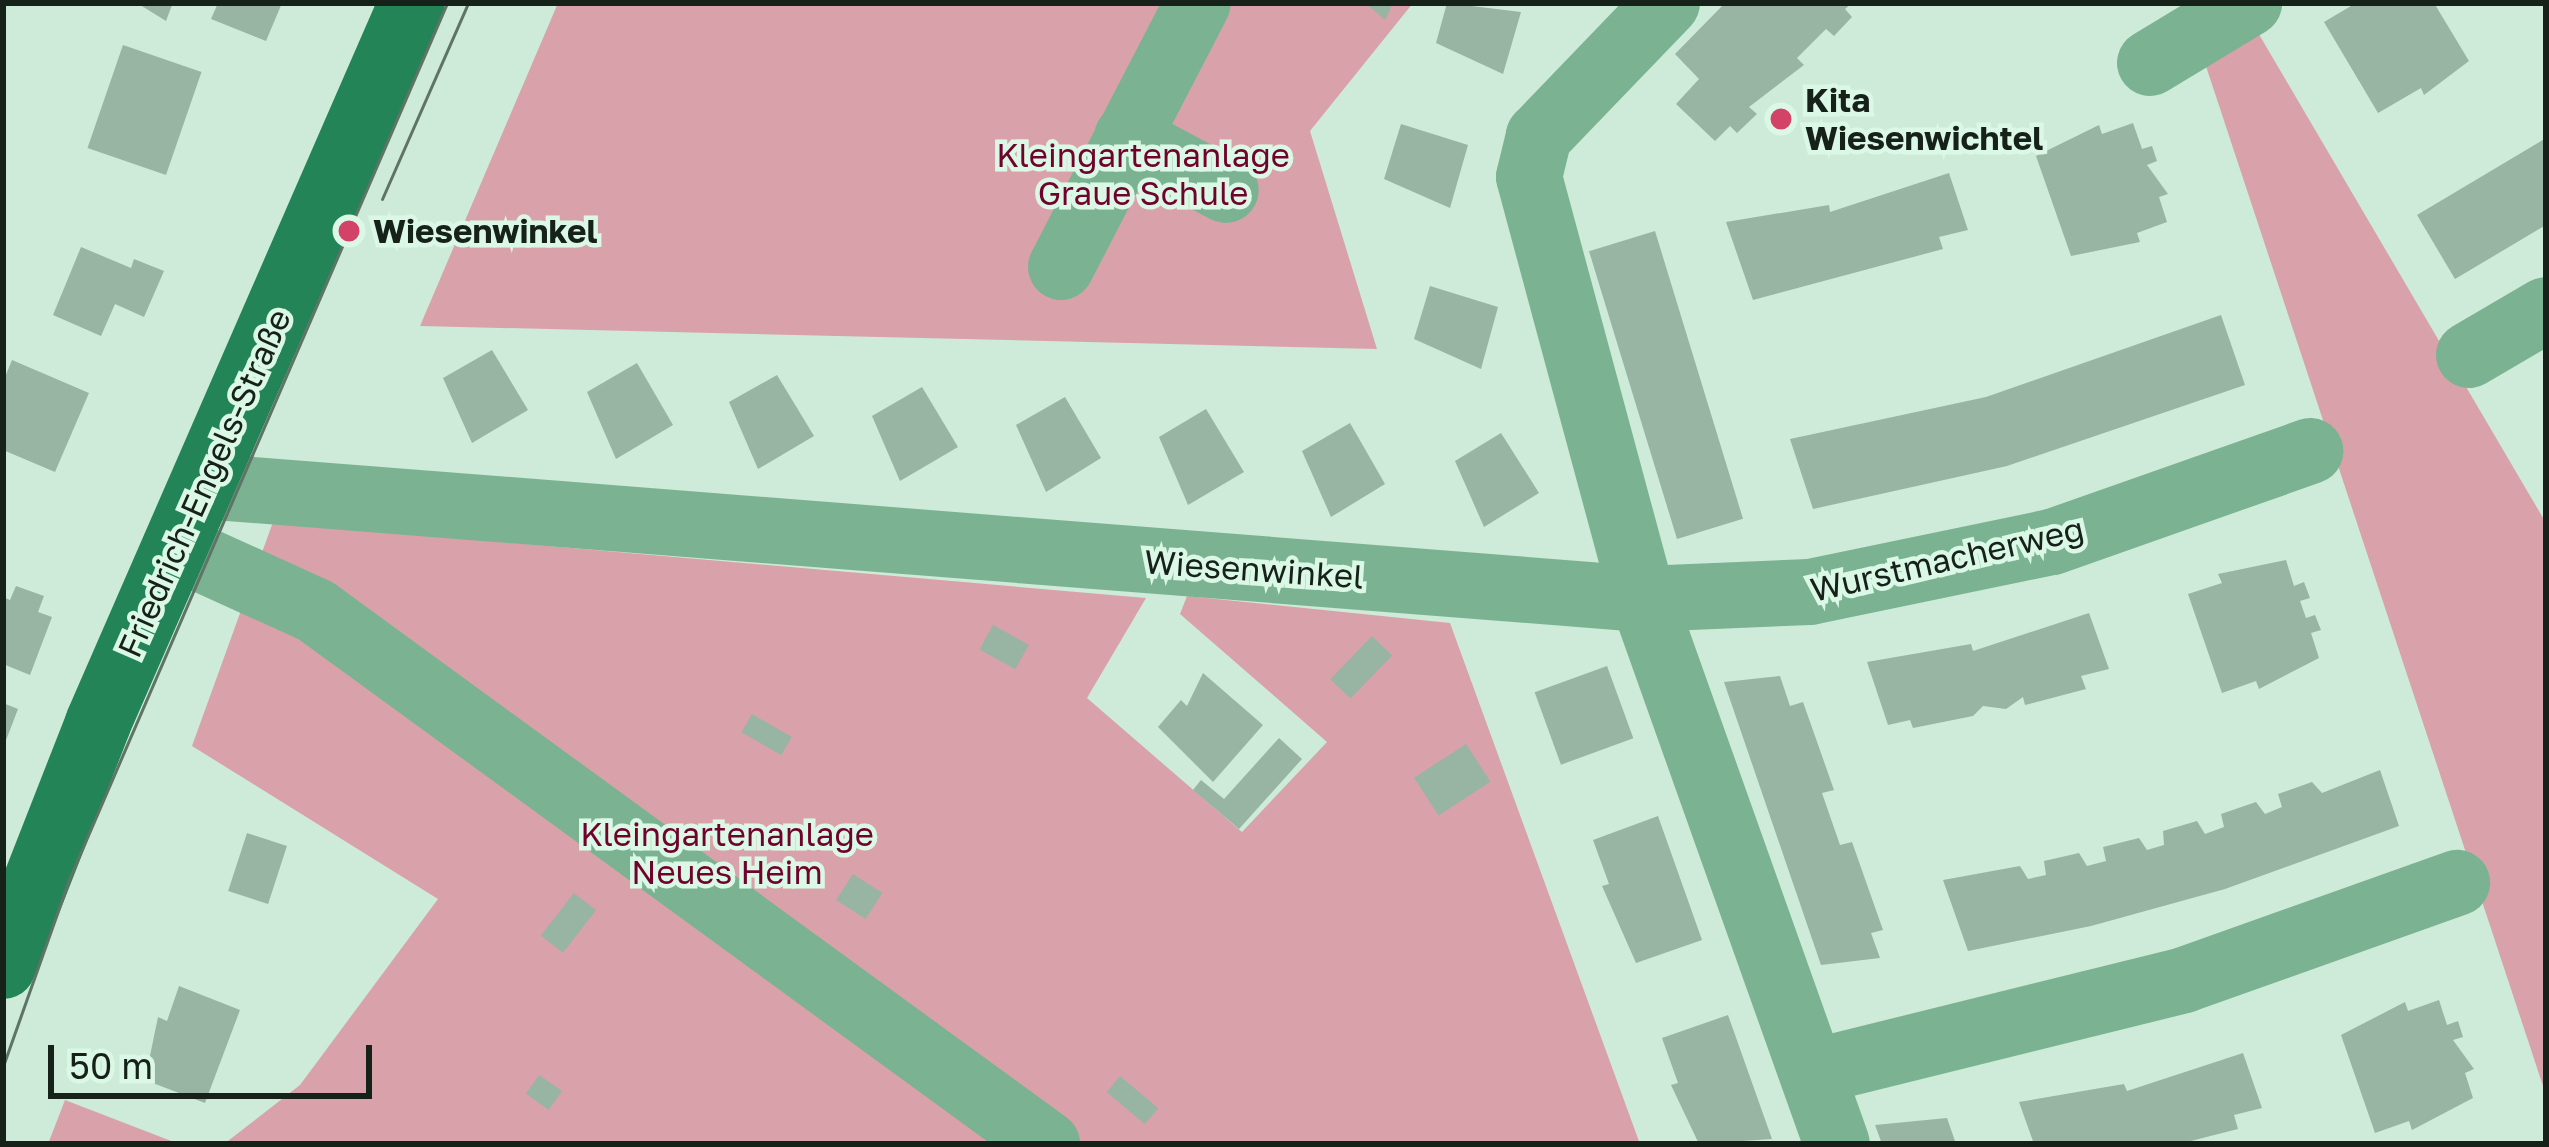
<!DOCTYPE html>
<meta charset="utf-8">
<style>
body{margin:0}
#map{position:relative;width:2549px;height:1147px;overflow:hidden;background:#cdebd8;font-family:"Golos Text",sans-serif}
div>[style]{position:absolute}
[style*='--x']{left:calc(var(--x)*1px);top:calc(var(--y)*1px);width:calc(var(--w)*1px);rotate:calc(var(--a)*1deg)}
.green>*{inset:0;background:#d9a2aa}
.building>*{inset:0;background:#98b4a3;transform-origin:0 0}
.minor>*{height:66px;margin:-33px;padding:0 33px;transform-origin:33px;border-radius:33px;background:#7bb392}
.major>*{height:66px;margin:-33px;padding:0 33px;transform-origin:33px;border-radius:33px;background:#238457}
.tram>*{height:3px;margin:-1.5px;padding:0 1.5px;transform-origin:1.5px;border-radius:1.5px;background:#607367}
.dots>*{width:33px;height:33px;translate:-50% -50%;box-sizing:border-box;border:6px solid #daf8e5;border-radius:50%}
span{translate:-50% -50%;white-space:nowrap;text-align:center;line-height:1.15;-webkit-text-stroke:9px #daf8e5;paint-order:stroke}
.poi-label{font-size:33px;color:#16211a;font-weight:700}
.left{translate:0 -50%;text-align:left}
.park-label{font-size:33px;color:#70032b}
.street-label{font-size:33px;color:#16211a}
.frame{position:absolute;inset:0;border:6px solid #16211a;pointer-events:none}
.scale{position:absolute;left:48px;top:1045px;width:324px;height:54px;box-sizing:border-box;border:6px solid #16211a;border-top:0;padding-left:15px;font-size:36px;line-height:42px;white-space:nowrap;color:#16211a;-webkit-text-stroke:9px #daf8e5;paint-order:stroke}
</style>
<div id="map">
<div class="green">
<i style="clip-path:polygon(558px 3px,1413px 3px,1310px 131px,1377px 349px,420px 326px)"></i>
<i style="clip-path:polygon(2250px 19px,2546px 523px,2546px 1095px,2198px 42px)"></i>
<i style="clip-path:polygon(273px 522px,1146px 598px,1087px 698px,1242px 832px,1327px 742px,1180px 614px,1187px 596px,1450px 623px,1640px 1144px,224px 1144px,300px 1085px,438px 899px,192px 746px)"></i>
<i style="clip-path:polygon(65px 1100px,179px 1144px,48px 1144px)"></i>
</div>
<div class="building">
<i style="clip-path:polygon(137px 3px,167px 3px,172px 5px,166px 21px)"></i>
<i style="clip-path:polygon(218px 3px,282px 3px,266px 41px,211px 19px)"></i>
<i style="clip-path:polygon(1365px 3px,1393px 3px,1385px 20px)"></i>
<i style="clip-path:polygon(1447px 3px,1521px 12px,1503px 74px,1436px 43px)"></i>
<i style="clip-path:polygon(1725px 3px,1852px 3px,1845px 9px,1852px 17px,1834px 36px,1826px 29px,1797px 58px,1804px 65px,1749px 107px,1757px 114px,1737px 133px,1730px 126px,1715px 141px,1676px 104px,1699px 79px,1675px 54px)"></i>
<i style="clip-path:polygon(2356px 3px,2434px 3px,2469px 61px,2424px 95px,2421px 88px,2378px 113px,2324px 22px)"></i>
<i style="left:123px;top:45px;width:83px;height:109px;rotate:19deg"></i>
<i style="clip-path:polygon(2133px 123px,2142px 149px,2152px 146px,2157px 161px,2147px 165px,2168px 194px,2159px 197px,2167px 222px,2137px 233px,2140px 242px,2071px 256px,2036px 156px,2099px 125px,2102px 134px)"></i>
<i style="clip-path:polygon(1401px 124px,1468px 145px,1450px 208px,1384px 179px)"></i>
<i style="clip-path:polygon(2546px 138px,2546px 225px,2455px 279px,2417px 215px)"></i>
<i style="clip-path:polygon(1949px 173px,1968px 230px,1939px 237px,1943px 249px,1753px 300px,1726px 222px,1829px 205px,1830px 212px)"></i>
<i style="left:1655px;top:231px;width:301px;height:69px;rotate:73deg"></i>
<i style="clip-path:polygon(81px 247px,131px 268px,134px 259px,164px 271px,144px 317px,115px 304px,101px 336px,53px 315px)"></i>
<i style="clip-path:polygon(1430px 286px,1498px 307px,1481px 369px,1414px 339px)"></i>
<i style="clip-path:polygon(2221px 315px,2245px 385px,2007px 466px,1813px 509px,1790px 439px,1986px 397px)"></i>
<i style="clip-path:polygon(492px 350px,528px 410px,472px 443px,443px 378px)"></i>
<i style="clip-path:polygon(12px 360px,89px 393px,55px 472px,3px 450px,3px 382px)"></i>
<i style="clip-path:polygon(637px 363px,673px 425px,616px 459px,587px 392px)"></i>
<i style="clip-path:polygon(777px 375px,814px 436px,758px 469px,729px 402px)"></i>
<i style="clip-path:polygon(922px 387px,958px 447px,900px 481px,872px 416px)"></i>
<i style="clip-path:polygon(1065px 397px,1101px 458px,1046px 492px,1016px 425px)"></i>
<i style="clip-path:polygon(1206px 409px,1244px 472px,1188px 505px,1159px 437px)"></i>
<i style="clip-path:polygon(1350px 423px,1385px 484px,1331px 517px,1302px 451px)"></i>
<i style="clip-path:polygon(1501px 433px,1539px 493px,1484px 527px,1455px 461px)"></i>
<i style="clip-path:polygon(2286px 560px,2294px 586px,2304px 582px,2310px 598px,2300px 601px,2306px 618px,2315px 615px,2321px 630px,2311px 633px,2319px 658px,2259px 689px,2256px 681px,2222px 693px,2188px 594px,2222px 583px,2218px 574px)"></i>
<i style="clip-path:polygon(16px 586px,44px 596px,38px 612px,52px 617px,30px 675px,3px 664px,3px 597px,10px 600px)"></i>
<i style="clip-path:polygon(2089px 613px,2109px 669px,2081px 676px,2086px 689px,2025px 705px,2023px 697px,2006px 709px,1983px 706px,1973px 716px,1913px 728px,1910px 720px,1888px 725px,1867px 662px,1971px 644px,1973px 651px)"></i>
<i style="left:993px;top:625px;width:41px;height:28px;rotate:29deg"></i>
<i style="left:1372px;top:636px;width:28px;height:60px;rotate:44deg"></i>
<i style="left:1607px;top:666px;width:77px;height:77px;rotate:70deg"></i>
<i style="clip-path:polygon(1203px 673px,1263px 725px,1213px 782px,1158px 727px,1181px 700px,1187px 706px)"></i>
<i style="clip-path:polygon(1780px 676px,1790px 706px,1803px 702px,1834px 790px,1822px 793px,1840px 845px,1852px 842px,1883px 930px,1871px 933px,1880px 958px,1821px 965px,1724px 682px)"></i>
<i style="clip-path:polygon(3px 703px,18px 709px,3px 748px)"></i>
<i style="left:752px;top:714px;width:46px;height:21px;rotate:30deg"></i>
<i style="clip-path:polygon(1279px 738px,1302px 759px,1239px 829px,1193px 790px,1201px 780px,1224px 799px)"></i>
<i style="left:1466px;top:744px;width:45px;height:62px;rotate:57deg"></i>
<i style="clip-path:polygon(2380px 770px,2399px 826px,2225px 889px,2091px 926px,1968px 951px,1943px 880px,2020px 866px,2028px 879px,2046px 875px,2044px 861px,2079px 853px,2087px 866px,2106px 861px,2103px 847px,2139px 838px,2147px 850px,2164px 845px,2163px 831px,2197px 821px,2205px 834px,2224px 827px,2221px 814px,2256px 802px,2265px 814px,2282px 807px,2278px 794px,2312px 782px,2322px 793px)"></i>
<i style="clip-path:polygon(1658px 816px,1702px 940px,1636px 963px,1602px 886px,1609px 884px,1593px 840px)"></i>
<i style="left:247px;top:833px;width:42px;height:61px;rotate:18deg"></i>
<i style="left:853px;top:874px;width:35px;height:31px;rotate:33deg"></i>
<i style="left:574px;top:893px;width:28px;height:54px;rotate:38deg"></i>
<i style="clip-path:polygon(179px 986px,240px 1010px,205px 1103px,145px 1080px,158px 1017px,167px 1021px)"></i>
<i style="clip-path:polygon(2439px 1000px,2447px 1025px,2458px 1021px,2463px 1037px,2453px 1040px,2474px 1069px,2465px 1073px,2473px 1098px,2412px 1130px,2409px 1121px,2375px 1133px,2341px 1035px,2405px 1002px,2408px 1011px)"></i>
<i style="clip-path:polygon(1728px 1015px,1772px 1139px,1699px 1144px,1671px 1085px,1678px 1083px,1662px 1038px)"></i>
<i style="clip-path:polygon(2243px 1053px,2262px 1108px,2234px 1115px,2238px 1129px,2179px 1144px,2034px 1144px,2019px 1102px,2124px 1084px,2127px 1091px)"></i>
<i style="left:539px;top:1075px;width:28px;height:23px;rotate:35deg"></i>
<i style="left:1120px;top:1076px;width:50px;height:21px;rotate:40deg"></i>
<i style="clip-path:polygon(1947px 1118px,1956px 1144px,1882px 1144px,1875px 1125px)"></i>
</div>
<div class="minor">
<i style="--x:1667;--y:3;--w:185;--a:133.9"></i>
<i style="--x:1539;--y:136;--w:42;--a:103.7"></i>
<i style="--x:1529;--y:177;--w:437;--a:74.9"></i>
<i style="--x:1643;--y:599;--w:578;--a:70.41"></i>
<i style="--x:2150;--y:63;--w:116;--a:-31.2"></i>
<i style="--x:1127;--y:137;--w:112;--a:28.2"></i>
<i style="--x:1061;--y:267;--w:297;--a:-62.6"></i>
<i style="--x:2469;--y:355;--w:89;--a:-30.3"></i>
<i style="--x:203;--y:486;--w:1444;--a:4.49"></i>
<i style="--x:1643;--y:599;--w:167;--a:-2.4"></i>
<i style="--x:1810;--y:592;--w:247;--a:-11.7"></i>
<i style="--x:2052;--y:542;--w:274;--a:-19.4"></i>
<i style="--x:175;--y:547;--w:155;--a:24.4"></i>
<i style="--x:316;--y:611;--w:905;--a:36.1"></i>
<i style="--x:1813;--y:1072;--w:382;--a:-13.9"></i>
<i style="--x:2184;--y:980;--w:290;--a:-19.6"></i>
</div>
<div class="major">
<i style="--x:3;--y:966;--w:261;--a:-68.6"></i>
<i style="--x:98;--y:723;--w:785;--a:-66.44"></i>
</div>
<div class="tram">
<i style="--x:382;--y:199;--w:214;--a:-66.3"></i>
<i style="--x:3;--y:1066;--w:201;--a:-70.5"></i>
<i style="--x:70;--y:877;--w:952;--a:-66.67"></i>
</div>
<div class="dots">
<i style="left:1781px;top:119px;background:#d24367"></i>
<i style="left:349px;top:231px;background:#d24367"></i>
</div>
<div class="poi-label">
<span class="left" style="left:1805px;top:119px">Kita<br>Wiesenwichtel</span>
<span class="left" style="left:373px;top:231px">Wiesenwinkel</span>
</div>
<div class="park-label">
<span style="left:1143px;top:174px">Kleingartenanlage<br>Graue Schule</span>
<span style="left:727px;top:853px">Kleingartenanlage<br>Neues Heim</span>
</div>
<div class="street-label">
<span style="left:204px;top:483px;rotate:-66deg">Friedrich-Engels-Straße</span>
<span style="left:1947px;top:559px;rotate:-13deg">Wurstmacherweg</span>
<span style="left:1254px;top:569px;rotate:4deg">Wiesenwinkel</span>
</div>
<div class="frame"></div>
<div class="scale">50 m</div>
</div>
